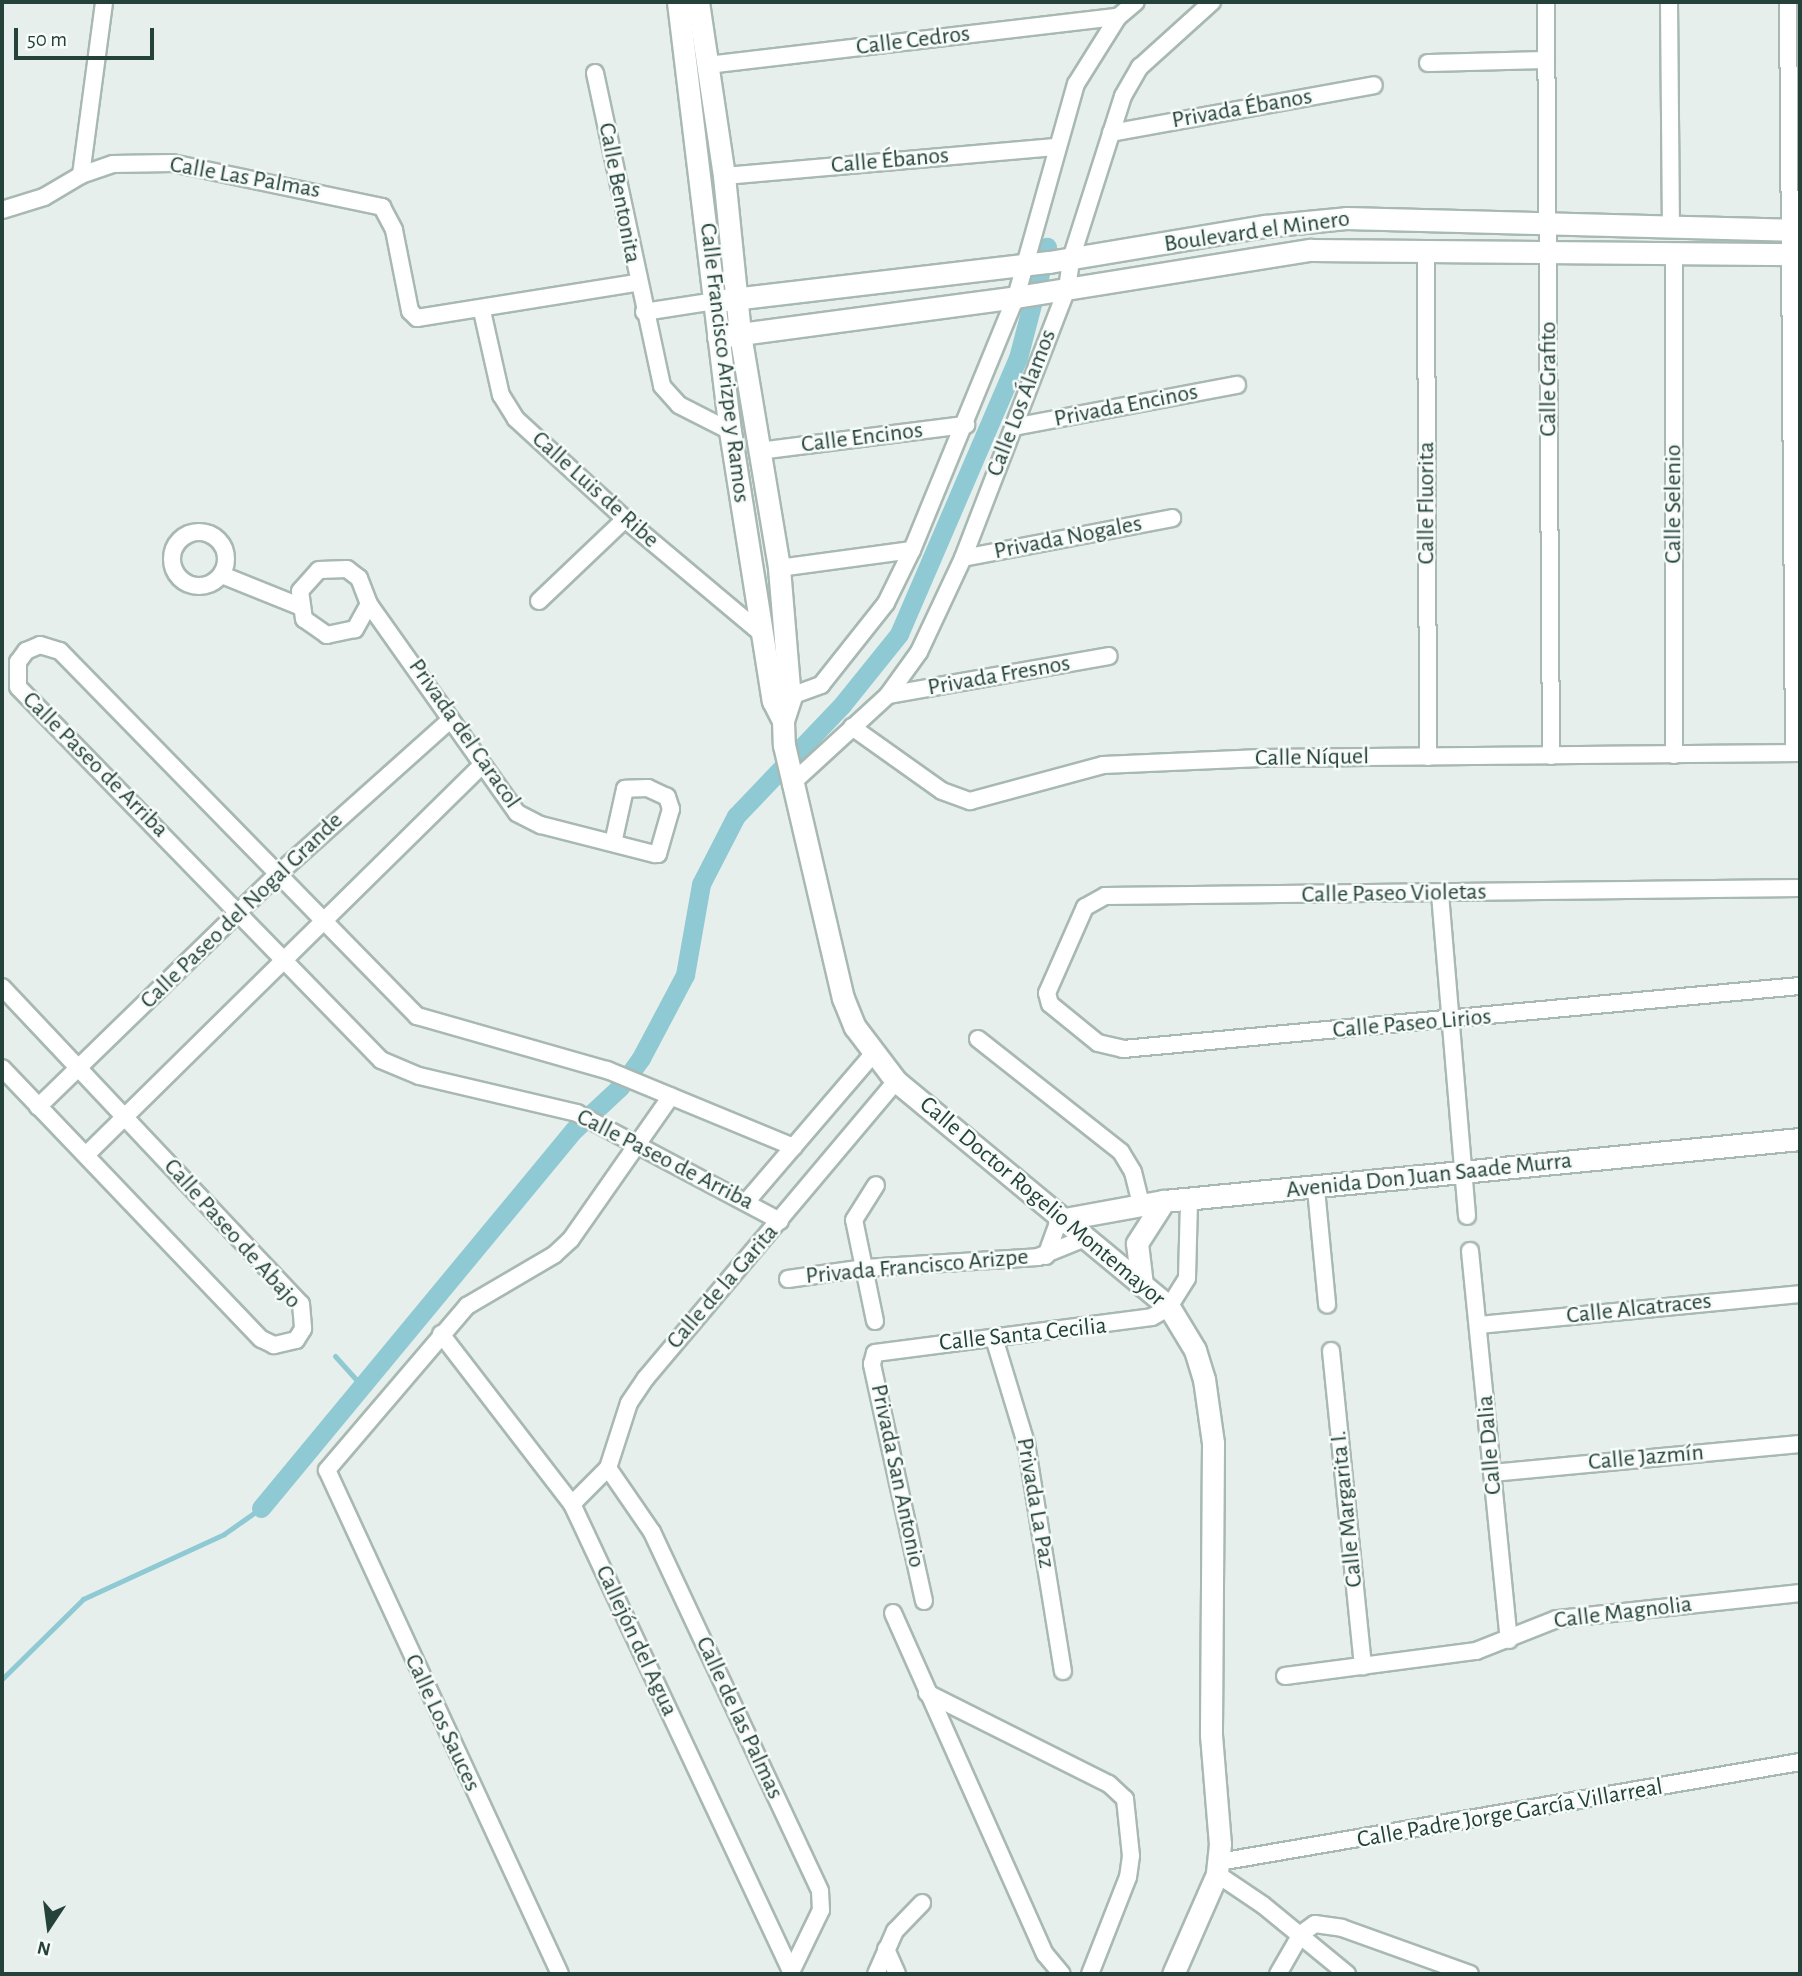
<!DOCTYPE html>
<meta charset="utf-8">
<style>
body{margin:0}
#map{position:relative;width:1802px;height:1976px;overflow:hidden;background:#e6efeb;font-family:"Alegreya Sans",sans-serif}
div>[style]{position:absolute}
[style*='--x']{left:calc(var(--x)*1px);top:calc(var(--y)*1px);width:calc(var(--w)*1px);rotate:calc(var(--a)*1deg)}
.stream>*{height:5px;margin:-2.5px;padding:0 2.5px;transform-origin:2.5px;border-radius:2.5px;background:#8ec9d4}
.canal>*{height:19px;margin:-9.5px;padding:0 9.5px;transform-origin:9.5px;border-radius:9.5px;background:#8ec9d4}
.roads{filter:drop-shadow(2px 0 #a8b8b2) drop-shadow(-2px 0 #a8b8b2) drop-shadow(0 2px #a8b8b2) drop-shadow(0 -2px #a8b8b2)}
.street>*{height:16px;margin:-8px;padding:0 8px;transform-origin:8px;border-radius:8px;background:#fff}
.street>.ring{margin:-8px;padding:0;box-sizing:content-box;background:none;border:16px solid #fff;border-radius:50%}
.secondary>*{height:21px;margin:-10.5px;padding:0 10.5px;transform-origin:10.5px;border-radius:10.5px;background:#fff}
span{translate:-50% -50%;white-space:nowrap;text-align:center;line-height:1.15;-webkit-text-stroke:5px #f7fbf9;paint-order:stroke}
.street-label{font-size:24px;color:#24423a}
.frame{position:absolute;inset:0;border:4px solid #24423a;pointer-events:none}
.north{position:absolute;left:14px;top:1892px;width:70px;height:70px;-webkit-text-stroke:5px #f7fbf9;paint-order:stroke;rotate:193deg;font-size:19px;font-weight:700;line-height:28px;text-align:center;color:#24423a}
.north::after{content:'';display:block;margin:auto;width:24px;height:32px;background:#24423a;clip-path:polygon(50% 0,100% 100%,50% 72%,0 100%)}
.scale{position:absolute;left:14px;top:28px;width:140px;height:32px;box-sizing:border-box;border:4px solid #24423a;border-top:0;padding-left:9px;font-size:21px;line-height:24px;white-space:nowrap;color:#24423a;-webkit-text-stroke:5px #f7fbf9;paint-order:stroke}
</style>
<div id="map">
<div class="stream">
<i style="--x:335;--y:1356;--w:40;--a:48"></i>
<i style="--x:2;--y:1679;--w:114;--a:-44.6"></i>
<i style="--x:83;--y:1599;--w:155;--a:-24.7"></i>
<i style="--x:224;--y:1534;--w:45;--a:-35.1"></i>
</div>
<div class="canal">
<i style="--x:261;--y:1508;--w:492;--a:-50.4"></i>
<i style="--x:575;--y:1129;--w:62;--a:-43"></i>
<i style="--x:620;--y:1087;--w:36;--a:-54"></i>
<i style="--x:641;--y:1058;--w:94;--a:-62.1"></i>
<i style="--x:685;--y:975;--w:92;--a:-80"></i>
<i style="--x:701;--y:884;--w:76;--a:-62.8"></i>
<i style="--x:736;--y:816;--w:153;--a:-46.3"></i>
<i style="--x:842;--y:705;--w:91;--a:-51.2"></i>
<i style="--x:899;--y:634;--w:301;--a:-66.7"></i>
<i style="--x:1018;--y:358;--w:115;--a:-75.4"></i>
</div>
<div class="roads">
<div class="street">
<i style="--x:1546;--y:2;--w:754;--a:89.62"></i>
<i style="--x:1669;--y:2;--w:226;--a:89.5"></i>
<i style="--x:1788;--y:2;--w:751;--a:89.54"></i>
<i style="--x:1428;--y:63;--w:118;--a:-1.5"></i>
<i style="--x:707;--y:65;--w:414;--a:-6.7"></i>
<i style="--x:595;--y:73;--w:320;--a:77.9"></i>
<i style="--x:662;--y:386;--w:25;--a:48"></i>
<i style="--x:679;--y:405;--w:57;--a:27"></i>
<i style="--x:1111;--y:133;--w:267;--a:-10.3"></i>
<i style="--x:81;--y:175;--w:175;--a:-82.4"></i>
<i style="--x:724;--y:176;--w:333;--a:-5"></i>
<i style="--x:2;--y:210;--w:44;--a:-17.2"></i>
<i style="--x:44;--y:197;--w:43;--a:-30.7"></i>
<i style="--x:81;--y:175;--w:34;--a:-19"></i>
<i style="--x:113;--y:164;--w:59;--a:-1"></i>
<i style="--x:172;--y:163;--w:215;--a:11.8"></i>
<i style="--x:382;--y:207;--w:26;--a:62"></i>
<i style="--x:394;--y:230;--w:83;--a:78.8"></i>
<i style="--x:410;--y:311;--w:10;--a:45"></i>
<i style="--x:417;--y:318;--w:222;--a:-9.1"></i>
<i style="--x:1426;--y:250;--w:507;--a:89.77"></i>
<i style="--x:1674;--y:254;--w:501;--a:90"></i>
<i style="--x:482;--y:311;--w:86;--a:77.3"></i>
<i style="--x:501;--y:395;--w:28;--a:58"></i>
<i style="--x:516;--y:419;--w:148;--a:42.5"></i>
<i style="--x:625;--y:519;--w:180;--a:40"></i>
<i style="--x:644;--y:312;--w:73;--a:-8.7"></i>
<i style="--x:1014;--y:427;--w:227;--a:-10.7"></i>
<i style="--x:759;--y:451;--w:209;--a:-7.2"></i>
<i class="ring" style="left:172px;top:532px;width:38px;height:38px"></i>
<i style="--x:963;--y:558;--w:213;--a:-10.8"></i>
<i style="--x:779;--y:568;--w:134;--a:-7.7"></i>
<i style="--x:222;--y:575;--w:83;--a:21.9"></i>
<i style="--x:539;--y:601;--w:119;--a:-43.6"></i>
<i style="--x:369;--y:604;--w:29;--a:119"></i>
<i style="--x:355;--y:629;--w:29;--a:168"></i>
<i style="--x:327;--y:635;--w:28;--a:-145"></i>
<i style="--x:304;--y:619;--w:28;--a:-98"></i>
<i style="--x:300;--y:591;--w:28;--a:-48"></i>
<i style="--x:319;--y:570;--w:28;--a:-2"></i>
<i style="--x:347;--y:569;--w:15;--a:37"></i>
<i style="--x:359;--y:578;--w:28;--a:69"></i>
<i style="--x:369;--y:604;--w:256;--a:54.7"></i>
<i style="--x:517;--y:813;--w:27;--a:27"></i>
<i style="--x:541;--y:825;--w:118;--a:14.3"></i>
<i style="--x:655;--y:854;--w:3;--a:0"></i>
<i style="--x:658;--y:854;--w:47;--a:-73.9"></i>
<i style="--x:671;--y:809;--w:13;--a:-108"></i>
<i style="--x:667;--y:797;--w:21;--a:-155"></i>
<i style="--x:648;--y:788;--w:23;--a:178"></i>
<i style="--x:625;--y:789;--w:55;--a:102.5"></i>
<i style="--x:888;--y:695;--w:224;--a:-10"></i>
<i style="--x:780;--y:700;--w:44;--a:-20.1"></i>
<i style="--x:821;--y:685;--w:105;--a:-51.6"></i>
<i style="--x:886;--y:603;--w:59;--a:-63.9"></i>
<i style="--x:912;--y:550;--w:274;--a:-67.7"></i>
<i style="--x:1016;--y:297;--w:221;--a:-74.3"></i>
<i style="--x:1076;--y:84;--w:79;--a:-57.9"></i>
<i style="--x:1118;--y:17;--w:23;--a:-40"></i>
<i style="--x:852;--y:727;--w:110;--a:35.4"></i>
<i style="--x:942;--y:791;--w:30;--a:20"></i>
<i style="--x:970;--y:801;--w:138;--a:-15.1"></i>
<i style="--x:1103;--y:765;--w:158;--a:-2.5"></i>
<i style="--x:1261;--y:758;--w:539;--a:-0.53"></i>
<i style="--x:791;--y:784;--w:132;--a:-42.5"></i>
<i style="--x:888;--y:695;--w:53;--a:-54.2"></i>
<i style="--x:919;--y:652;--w:104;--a:-64.9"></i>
<i style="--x:963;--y:558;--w:288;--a:-68.9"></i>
<i style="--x:1067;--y:289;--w:30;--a:-82"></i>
<i style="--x:1071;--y:259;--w:171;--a:-72.3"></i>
<i style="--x:1123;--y:96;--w:34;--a:-60"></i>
<i style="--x:1140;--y:67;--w:97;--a:-42.1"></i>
<i style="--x:1800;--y:888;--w:695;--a:179.34"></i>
<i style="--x:1105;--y:896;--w:23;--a:151"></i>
<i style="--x:1085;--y:907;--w:94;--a:113.8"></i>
<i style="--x:1047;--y:993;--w:11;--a:75"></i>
<i style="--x:1050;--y:1004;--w:62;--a:39.1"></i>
<i style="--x:1098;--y:1043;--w:26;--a:13"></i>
<i style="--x:1123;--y:1049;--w:680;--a:-5.32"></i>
<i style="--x:1440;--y:894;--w:323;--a:85.2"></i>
<i style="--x:2;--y:987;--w:436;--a:46.7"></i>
<i style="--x:301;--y:1304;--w:25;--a:85"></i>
<i style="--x:303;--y:1329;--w:13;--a:122"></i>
<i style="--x:296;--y:1340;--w:23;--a:167"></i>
<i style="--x:274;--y:1345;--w:14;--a:-155"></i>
<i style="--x:261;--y:1339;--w:375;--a:-133.7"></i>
<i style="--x:978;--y:1039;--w:182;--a:38.3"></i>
<i style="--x:1121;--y:1152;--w:23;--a:59"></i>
<i style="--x:1133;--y:1172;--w:33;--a:76"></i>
<i style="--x:38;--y:1107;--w:336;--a:-44.2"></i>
<i style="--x:279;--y:873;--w:229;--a:-41.8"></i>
<i style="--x:87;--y:1154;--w:553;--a:-44.56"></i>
<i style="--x:1316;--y:1189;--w:116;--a:84.5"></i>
<i style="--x:747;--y:1201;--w:194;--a:-49.4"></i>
<i style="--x:780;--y:1221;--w:230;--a:-152"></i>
<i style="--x:577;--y:1113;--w:162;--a:-166.8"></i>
<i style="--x:419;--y:1076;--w:41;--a:-157.2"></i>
<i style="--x:381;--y:1060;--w:520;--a:-134.22"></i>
<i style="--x:18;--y:687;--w:25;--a:-90"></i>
<i style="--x:18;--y:662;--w:14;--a:-54"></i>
<i style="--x:26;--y:651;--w:15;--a:-23"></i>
<i style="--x:40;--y:645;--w:21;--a:17"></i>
<i style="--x:60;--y:651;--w:511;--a:45.63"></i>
<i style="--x:417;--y:1016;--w:198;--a:15.9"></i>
<i style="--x:607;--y:1070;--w:202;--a:22.4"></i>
<i style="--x:1470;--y:1251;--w:391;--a:84.3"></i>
<i style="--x:1046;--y:1256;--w:38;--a:-70"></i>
<i style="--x:788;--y:1279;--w:78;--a:-8.1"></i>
<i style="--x:865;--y:1268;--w:173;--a:-3.6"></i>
<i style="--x:1038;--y:1257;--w:48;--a:-21.8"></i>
<i style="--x:875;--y:1321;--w:103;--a:-101.7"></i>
<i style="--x:854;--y:1220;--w:41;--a:-57.8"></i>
<i style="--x:1479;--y:1325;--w:322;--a:-5.5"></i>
<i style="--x:441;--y:1334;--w:215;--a:52.4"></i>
<i style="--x:572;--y:1504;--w:516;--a:64.88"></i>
<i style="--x:994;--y:1338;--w:110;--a:73.1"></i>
<i style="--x:1026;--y:1443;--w:231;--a:80.8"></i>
<i style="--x:1331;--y:1351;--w:317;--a:84.2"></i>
<i style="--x:608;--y:1468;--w:78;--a:55.5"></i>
<i style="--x:652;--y:1532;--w:396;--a:64.9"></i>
<i style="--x:820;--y:1891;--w:19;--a:87"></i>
<i style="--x:821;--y:1910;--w:71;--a:115.8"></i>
<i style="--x:1492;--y:1473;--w:309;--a:-5.4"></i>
<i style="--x:572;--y:1504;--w:51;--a:-45"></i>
<i style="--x:608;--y:1468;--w:68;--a:-72.1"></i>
<i style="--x:629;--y:1403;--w:30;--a:-56"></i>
<i style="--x:646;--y:1378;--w:388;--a:-49.9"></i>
<i style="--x:924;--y:1601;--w:243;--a:-102.4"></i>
<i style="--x:872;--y:1364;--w:11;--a:-75"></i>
<i style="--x:875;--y:1353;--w:279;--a:-7.4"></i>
<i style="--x:1152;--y:1317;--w:20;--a:-30"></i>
<i style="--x:1169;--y:1307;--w:34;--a:-58"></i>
<i style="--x:1187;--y:1278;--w:79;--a:-88.5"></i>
<i style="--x:893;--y:1613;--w:373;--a:66"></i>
<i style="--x:1045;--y:1954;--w:26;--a:50"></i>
<i style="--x:1285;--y:1676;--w:193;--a:-7.5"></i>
<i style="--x:1476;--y:1651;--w:87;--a:-21.6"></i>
<i style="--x:1557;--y:1619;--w:244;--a:-6.1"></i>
<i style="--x:927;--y:1693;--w:203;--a:26.6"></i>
<i style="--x:1109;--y:1784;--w:22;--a:43"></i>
<i style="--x:1125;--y:1799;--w:57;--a:84"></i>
<i style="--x:1131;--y:1856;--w:21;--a:98"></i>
<i style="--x:1128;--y:1877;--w:104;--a:111.4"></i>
<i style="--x:1219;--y:1862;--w:590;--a:-9.77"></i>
<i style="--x:1217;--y:1874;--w:55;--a:34"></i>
<i style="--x:1263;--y:1905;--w:109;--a:39.4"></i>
<i style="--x:886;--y:1949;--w:27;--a:66"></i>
<i style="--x:560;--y:1974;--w:555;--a:-114.81"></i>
<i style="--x:327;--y:1470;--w:216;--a:-49.5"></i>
<i style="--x:467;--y:1306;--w:101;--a:-30.4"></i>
<i style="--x:554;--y:1255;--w:23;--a:-43"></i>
<i style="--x:571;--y:1239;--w:174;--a:-55"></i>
<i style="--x:876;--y:1974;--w:47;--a:-66.2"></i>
<i style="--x:895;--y:1931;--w:39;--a:-46"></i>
<i style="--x:1278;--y:1974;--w:46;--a:-60.1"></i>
<i style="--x:1301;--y:1934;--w:17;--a:-36"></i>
<i style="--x:1315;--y:1924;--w:27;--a:8"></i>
<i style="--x:1342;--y:1928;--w:136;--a:19.8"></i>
</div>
<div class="secondary">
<i style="--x:678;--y:2;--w:432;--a:83.1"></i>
<i style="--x:730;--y:431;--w:273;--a:81"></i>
<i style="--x:773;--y:701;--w:22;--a:63"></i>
<i style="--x:698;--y:2;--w:176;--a:81.5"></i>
<i style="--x:724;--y:176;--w:159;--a:84.2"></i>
<i style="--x:740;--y:334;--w:237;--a:80.5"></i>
<i style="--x:779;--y:568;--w:131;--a:85.2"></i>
<i style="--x:790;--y:699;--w:23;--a:108"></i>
<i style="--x:783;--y:721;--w:24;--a:88"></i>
<i style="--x:784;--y:745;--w:260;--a:76.9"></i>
<i style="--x:843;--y:998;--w:31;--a:68"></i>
<i style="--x:855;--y:1027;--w:68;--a:52.8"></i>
<i style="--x:896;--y:1081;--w:354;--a:39.6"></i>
<i style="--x:1169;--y:1307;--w:50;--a:58.8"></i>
<i style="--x:1195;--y:1350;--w:30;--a:73"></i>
<i style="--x:1204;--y:1379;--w:65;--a:82"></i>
<i style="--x:1213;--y:1443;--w:292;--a:90.4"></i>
<i style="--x:1211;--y:1735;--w:109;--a:85.3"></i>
<i style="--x:1220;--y:1844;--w:30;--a:96"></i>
<i style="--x:1217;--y:1874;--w:109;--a:113.7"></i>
<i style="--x:716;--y:301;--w:335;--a:-6.7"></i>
<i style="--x:1049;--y:262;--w:219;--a:-9.5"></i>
<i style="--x:1265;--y:226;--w:81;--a:-5.6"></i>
<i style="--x:1346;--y:218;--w:454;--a:1.5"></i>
<i style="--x:718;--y:337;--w:301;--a:-7.6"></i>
<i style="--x:1016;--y:297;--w:299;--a:-9.1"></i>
<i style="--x:1311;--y:250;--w:489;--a:0.5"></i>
<i style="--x:1059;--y:1220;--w:107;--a:-10.3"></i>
<i style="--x:1164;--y:1201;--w:639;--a:-5.57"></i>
<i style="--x:1142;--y:1285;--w:42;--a:-96.8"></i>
<i style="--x:1137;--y:1243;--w:50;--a:-57.3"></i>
</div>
</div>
<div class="street-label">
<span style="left:913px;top:41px;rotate:-7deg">Calle Cedros</span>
<span style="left:1242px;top:109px;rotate:-10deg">Privada Ébanos</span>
<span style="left:890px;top:161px;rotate:-5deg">Calle Ébanos</span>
<span style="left:245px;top:178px;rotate:10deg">Calle Las Palmas</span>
<span style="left:619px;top:193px;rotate:79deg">Calle Bentonita</span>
<span style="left:1257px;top:232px;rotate:-8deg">Boulevard el Minero</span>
<span style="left:724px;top:363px;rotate:83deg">Calle Francisco Arizpe y Ramos</span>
<span style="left:1549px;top:379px;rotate:-90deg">Calle Grafito</span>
<span style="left:1022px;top:403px;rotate:-69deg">Calle Los Álamos</span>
<span style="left:1126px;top:406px;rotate:-11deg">Privada Encinos</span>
<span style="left:862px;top:438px;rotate:-7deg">Calle Encinos</span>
<span style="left:595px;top:490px;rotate:42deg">Calle Luis de Ribe</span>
<span style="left:1427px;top:503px;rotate:-90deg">Calle Fluorita</span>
<span style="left:1674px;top:504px;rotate:-90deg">Calle Selenio</span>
<span style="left:1068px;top:538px;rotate:-11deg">Privada Nogales</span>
<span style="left:999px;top:676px;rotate:-10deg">Privada Fresnos</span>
<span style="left:464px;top:734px;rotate:55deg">Privada del Caracol</span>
<span style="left:1312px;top:758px;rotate:-1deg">Calle Níquel</span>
<span style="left:95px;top:765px;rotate:45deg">Calle Paseo de Arriba</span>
<span style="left:1394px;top:894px;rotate:-1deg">Calle Paseo Violetas</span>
<span style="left:242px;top:911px;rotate:-44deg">Calle Paseo del Nogal Grande</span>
<span style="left:1412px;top:1024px;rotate:-5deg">Calle Paseo Lirios</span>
<span style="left:665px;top:1160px;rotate:27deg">Calle Paseo de Arriba</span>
<span style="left:1429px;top:1176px;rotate:-6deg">Avenida Don Juan Saade Murra</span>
<span style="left:1042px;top:1202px;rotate:40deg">Calle Doctor Rogelio Montemayor</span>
<span style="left:232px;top:1234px;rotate:48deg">Calle Paseo de Abajo</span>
<span style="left:917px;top:1267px;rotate:-5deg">Privada Francisco Arizpe</span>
<span style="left:723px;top:1287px;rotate:-49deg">Calle de la Garita</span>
<span style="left:1639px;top:1309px;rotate:-6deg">Calle Alcatraces</span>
<span style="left:1023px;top:1335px;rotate:-6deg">Calle Santa Cecilia</span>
<span style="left:1490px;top:1445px;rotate:-95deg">Calle Dalia</span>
<span style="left:1646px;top:1458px;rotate:-5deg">Calle Jazmín</span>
<span style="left:897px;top:1476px;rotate:78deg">Privada San Antonio</span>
<span style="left:1035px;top:1503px;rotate:80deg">Privada La Paz</span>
<span style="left:1347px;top:1509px;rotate:-96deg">Calle Margarita I.</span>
<span style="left:1623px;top:1613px;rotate:-7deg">Calle Magnolia</span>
<span style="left:636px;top:1641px;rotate:65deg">Callejón del Agua</span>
<span style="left:739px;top:1718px;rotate:65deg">Calle de las Palmas</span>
<span style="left:442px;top:1723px;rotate:65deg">Calle Los Sauces</span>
<span style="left:1510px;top:1814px;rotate:-10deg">Calle Padre Jorge García Villarreal</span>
</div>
<div class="frame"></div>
<div class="north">N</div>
<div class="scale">50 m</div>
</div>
